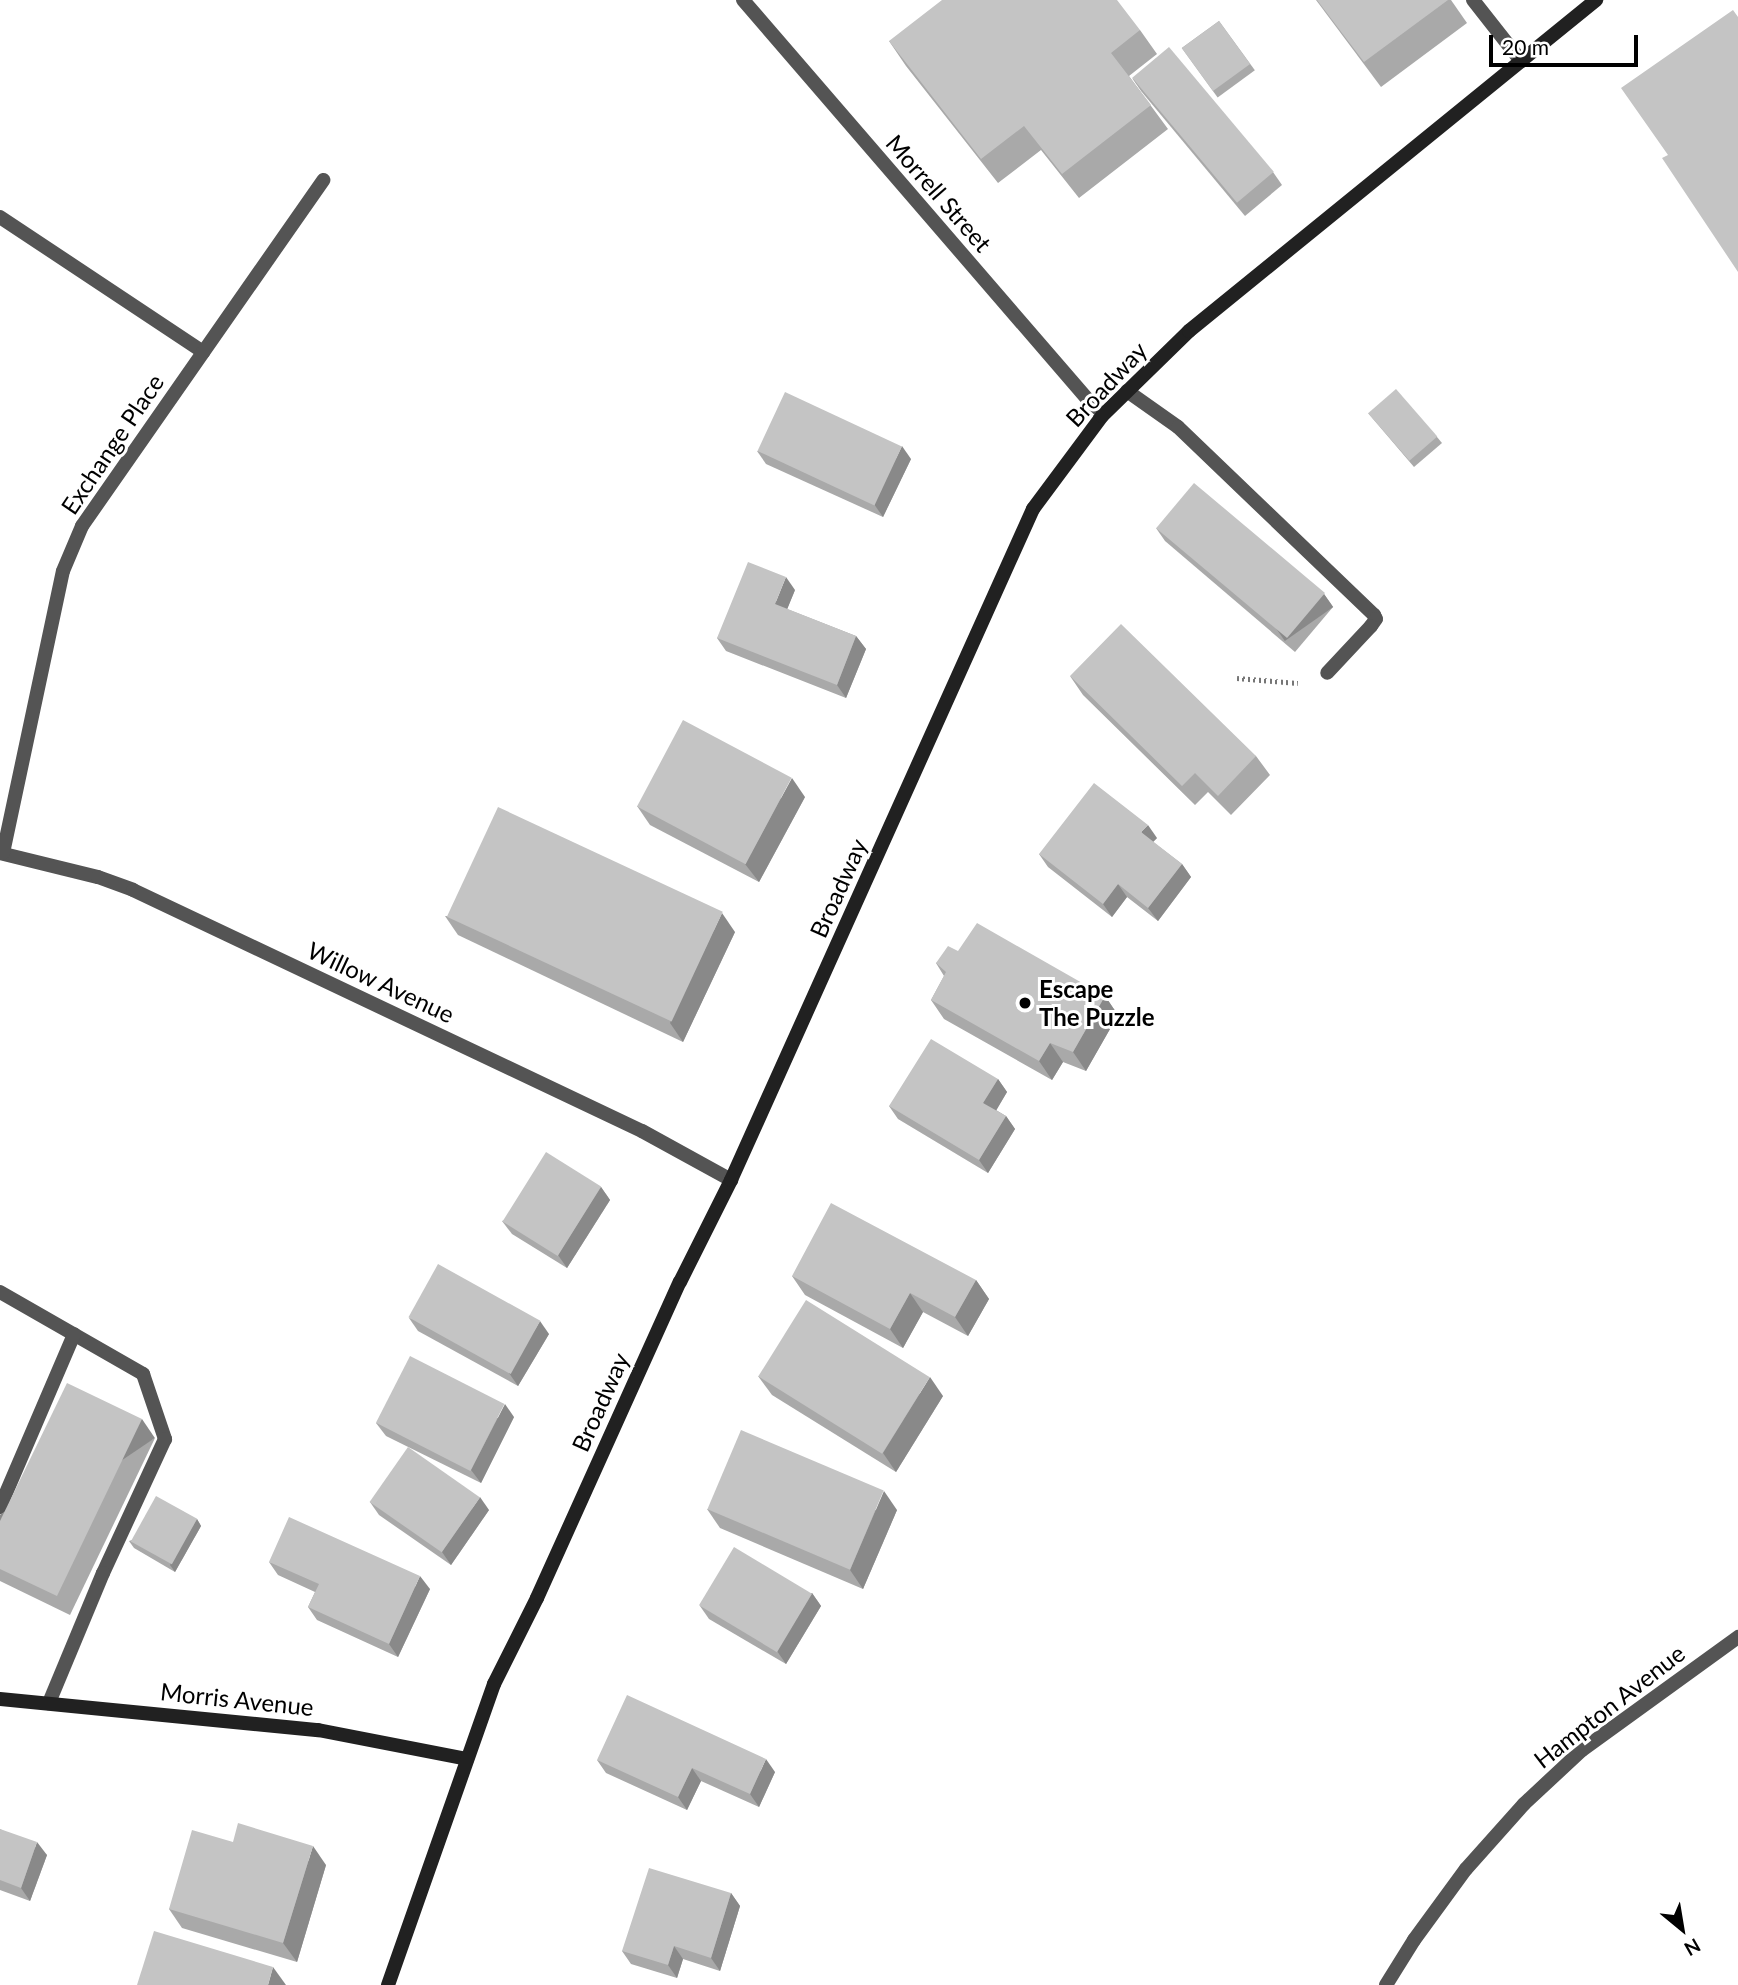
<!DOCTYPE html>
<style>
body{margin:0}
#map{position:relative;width:1738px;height:1985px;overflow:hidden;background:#fff;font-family:Lato,sans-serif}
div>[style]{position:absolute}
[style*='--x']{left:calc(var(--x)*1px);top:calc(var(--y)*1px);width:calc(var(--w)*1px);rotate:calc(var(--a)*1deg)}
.path>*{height:4.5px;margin-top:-2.25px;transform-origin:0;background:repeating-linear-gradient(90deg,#767676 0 2px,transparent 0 5.5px)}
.lane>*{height:14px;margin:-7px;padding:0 7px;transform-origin:7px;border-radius:7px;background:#545454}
.street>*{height:14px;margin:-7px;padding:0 7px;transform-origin:7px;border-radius:7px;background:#545454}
.secondary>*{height:14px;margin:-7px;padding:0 7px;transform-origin:7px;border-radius:7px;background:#212121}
.wall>*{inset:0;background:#a9a9a9;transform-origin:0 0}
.shaded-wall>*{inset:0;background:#898989;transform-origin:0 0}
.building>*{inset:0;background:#c4c4c4;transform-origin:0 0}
.dots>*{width:19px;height:19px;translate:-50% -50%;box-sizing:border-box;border:4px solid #fff;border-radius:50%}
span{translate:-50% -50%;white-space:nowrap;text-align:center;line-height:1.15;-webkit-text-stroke:6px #fff;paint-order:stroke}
.street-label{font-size:24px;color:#000}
.poi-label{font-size:24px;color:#000;font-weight:700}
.left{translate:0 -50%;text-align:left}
.north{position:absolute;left:1647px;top:1894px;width:70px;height:70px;-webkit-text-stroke:5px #fff;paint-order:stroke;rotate:150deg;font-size:19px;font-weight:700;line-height:28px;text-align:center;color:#000}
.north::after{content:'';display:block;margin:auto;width:24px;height:32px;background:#000;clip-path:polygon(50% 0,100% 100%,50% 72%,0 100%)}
.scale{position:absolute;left:1489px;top:35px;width:149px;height:32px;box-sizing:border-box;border:4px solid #000;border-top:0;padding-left:9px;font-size:21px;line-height:24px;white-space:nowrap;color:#000;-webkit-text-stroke:5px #fff;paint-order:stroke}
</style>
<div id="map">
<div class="path">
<i style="--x:1237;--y:678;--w:61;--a:4.7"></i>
</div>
<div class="lane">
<i style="--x:1473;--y:0;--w:78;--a:51.8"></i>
<i style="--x:1127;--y:391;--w:62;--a:35.2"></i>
<i style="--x:1178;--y:427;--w:272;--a:43.8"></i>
<i style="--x:1374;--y:615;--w:4;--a:63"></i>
<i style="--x:1376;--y:619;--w:9;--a:126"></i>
<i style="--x:1371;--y:626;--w:64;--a:133.1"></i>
<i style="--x:0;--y:1292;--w:165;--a:29.8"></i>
<i style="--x:143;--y:1374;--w:69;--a:71.3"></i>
<i style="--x:165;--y:1439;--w:148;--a:114.8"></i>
<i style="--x:103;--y:1573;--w:141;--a:112.6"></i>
<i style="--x:0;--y:1507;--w:188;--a:-66.8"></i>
</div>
<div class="street">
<i style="--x:743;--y:0;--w:549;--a:49.21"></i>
<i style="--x:0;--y:217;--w:244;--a:33.6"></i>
<i style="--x:0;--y:853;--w:101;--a:13.8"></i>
<i style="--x:98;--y:877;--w:37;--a:20"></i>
<i style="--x:133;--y:890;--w:563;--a:25.34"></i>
<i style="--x:642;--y:1131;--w:102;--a:28.8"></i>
<i style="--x:3;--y:853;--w:288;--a:-78"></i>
<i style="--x:63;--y:571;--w:49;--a:-67.1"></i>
<i style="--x:82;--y:526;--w:422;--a:-55.1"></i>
<i style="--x:1386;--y:1985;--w:53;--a:-58.1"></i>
<i style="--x:1414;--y:1940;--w:88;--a:-53.8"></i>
<i style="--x:1466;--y:1869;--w:87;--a:-48.3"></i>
<i style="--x:1524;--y:1804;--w:79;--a:-43"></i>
<i style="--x:1582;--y:1750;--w:193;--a:-35.9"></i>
</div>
<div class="secondary">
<i style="--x:0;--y:1699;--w:320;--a:5.6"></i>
<i style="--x:318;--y:1730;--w:152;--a:11"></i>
<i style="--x:388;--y:1985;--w:319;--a:-70.6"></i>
<i style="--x:494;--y:1684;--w:96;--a:-63.4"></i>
<i style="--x:537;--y:1598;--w:347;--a:-65.7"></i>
<i style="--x:680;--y:1282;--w:114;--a:-63.4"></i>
<i style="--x:731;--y:1180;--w:736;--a:-65.77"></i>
<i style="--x:1033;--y:509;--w:116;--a:-53.4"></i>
<i style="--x:1102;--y:416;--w:122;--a:-44.3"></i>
<i style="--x:1189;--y:331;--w:525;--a:-39.12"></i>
</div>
<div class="wall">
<i style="clip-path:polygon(1316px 0,1451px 0,1467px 23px,1381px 87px)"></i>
<i style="left:1219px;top:21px;width:61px;height:46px;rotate:54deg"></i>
<i style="clip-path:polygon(1140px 30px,1157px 54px,1129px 76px,1168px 129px,1079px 198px,1041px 150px,998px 183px,906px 66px,889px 41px)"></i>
<i style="clip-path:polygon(1132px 78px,1273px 172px,1282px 185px,1245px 216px,1141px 91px)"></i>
<i style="clip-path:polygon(1368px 413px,1437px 437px,1442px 443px,1414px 467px)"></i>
<i style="clip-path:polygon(757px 451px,911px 459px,883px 517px,766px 464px)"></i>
<i style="clip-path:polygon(1156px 528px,1324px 594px,1333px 607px,1295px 652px,1165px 541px)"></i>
<i style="clip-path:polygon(795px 590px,787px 609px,856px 636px,866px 649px,846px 698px,726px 651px,717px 638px)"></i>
<i style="clip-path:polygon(1070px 676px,1256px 756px,1270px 775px,1231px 815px,1208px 792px,1195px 805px,1083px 695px)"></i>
<i style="clip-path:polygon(805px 797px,759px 882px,650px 825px,637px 806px)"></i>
<i style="clip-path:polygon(1157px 838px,1153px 842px,1182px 864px,1191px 877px,1158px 921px,1127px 897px,1112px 917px,1048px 867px,1039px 854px)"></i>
<i style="clip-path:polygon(445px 916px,735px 932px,683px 1042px,458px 935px)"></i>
<i style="clip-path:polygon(958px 951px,1105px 996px,1118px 1015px,1086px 1071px,1063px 1062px,1052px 1080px,944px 1019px,931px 1000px,944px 976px,936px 963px)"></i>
<i style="clip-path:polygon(998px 1079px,1007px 1092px,996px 1110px,1006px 1116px,1015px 1129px,988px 1173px,898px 1119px,889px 1106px)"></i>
<i style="clip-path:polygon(601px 1187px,610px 1200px,567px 1268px,512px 1234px,502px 1221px)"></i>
<i style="clip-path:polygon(792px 1276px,976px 1280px,989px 1299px,968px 1336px,923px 1312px,903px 1348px,805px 1295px)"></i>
<i style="clip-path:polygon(409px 1318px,549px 1334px,518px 1386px,418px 1331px)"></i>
<i style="clip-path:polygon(758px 1376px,943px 1396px,896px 1472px,772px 1395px)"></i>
<i style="clip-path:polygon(514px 1417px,481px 1483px,386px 1436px,376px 1423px)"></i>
<i style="clip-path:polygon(155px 1438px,70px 1615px,0 1581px,0 1521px)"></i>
<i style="clip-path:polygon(370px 1502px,489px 1510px,451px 1565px,379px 1515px)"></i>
<i style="clip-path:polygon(707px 1509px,897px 1510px,863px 1589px,720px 1528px)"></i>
<i style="clip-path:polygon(197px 1519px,201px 1526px,175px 1572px,134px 1548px,129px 1541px)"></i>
<i style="clip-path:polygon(269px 1562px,430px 1589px,398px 1657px,317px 1620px,308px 1607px,315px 1592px,278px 1575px)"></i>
<i style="clip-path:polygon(812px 1593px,821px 1606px,786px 1664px,709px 1619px,700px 1606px)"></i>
<i style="clip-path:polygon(597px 1760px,775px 1772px,759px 1807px,701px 1781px,687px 1810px,606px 1773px)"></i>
<i style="clip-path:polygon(0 1829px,47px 1855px,30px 1901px,0 1890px)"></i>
<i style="clip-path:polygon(233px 1842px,326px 1865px,297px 1962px,182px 1928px,169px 1909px)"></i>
<i style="clip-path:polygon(731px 1893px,740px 1906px,720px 1971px,683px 1959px,677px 1978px,631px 1964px,622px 1951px)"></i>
</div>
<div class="shaded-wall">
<i style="clip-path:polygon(902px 446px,911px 459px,883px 517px,874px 504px)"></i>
<i style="clip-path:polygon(786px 577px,795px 590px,784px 617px,775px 604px)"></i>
<i style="left:1324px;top:594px;width:16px;height:59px;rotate:55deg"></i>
<i style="clip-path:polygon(856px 636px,866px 649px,846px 698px,837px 685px)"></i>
<i style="clip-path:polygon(792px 778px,805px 797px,759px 882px,745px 864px)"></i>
<i style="clip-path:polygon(1148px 825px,1157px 838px,1150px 845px,1141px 832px)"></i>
<i style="clip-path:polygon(1182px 864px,1191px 877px,1158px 921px,1148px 908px)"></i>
<i style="clip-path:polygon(1118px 884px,1127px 897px,1112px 917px,1103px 904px)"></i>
<i style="clip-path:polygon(722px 913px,735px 932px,683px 1042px,670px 1023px)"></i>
<i style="clip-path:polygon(1105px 996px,1118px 1015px,1086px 1071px,1073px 1052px)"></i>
<i style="clip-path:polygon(1050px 1043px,1063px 1062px,1052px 1080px,1039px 1061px)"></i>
<i style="clip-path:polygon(998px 1079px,1007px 1092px,993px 1116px,983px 1103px)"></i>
<i style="clip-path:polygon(1006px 1116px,1015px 1129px,988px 1173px,979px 1160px)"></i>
<i style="clip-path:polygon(601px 1187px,610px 1200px,567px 1268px,558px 1255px)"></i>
<i style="clip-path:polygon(976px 1280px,989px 1299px,968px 1336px,955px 1317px)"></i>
<i style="clip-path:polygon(910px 1293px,923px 1312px,903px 1348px,890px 1329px)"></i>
<i style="clip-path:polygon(540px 1321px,549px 1334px,518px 1386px,509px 1373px)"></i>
<i style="clip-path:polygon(930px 1377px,943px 1396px,896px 1472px,883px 1453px)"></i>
<i style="clip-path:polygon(505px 1404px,514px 1417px,481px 1483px,471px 1470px)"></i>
<i style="left:142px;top:1419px;width:23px;height:196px;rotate:56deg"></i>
<i style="clip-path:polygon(884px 1491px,897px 1510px,863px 1589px,850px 1570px)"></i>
<i style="clip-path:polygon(480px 1497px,489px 1510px,451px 1565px,442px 1552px)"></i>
<i style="clip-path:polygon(197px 1519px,201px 1526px,175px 1572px,170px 1565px)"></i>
<i style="clip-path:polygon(420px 1576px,430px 1589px,398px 1657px,389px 1644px)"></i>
<i style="clip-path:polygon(812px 1593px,821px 1606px,786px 1664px,777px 1651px)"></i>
<i style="clip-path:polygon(766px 1759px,775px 1772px,759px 1807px,750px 1794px)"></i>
<i style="clip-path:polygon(692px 1768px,701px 1781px,687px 1810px,678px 1797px)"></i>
<i style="clip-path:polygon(37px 1842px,47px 1855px,30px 1901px,21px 1888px)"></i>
<i style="clip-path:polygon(313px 1846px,326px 1865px,297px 1962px,283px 1943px)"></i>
<i style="clip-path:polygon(731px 1893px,740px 1906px,720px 1971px,711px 1958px)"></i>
<i style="clip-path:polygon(674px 1946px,683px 1959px,677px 1978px,668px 1965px)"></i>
<i style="clip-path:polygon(273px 1967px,286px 1985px,268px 1985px)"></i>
</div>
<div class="building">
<i style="clip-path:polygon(942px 0,1117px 0,1140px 30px,1111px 53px,1151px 105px,1062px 174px,1024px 126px,981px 159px,889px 41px)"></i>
<i style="clip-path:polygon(1317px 0,1448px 0,1364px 62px)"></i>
<i style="clip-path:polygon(1733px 10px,1738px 17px,1738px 272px,1662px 158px,1668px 155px,1621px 88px)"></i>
<i style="left:1219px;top:21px;width:53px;height:46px;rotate:54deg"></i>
<i style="left:1169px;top:47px;width:163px;height:48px;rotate:50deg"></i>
<i style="left:1396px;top:389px;width:63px;height:37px;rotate:49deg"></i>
<i style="left:785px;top:392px;width:129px;height:65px;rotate:25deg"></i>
<i style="left:1194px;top:483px;width:171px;height:59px;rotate:40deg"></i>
<i style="clip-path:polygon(748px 562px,786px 577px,775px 604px,856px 636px,837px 685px,717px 638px)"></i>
<i style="clip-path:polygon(1121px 624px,1256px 756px,1218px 796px,1195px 773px,1182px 786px,1070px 676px)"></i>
<i style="left:683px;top:720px;width:123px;height:98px;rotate:28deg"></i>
<i style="clip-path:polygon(1094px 783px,1148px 825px,1141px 832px,1182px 864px,1148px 908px,1118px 884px,1103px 904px,1039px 854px)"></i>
<i style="left:498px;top:807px;width:248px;height:121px;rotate:25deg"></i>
<i style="clip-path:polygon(977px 923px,1105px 996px,1073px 1052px,1050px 1043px,1039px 1061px,931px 1000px,946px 972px,936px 963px,948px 946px,958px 951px)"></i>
<i style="clip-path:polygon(931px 1039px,998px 1079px,983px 1103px,1006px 1116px,979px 1160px,889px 1106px)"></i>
<i style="left:546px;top:1152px;width:65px;height:82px;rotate:32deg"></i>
<i style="clip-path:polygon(831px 1203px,976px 1280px,955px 1317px,910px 1293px,890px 1329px,792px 1276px)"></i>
<i style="left:438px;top:1264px;width:117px;height:61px;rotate:29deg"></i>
<i style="left:806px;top:1300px;width:146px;height:90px;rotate:32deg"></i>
<i style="left:410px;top:1356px;width:106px;height:75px;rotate:27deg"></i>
<i style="clip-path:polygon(67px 1383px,142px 1419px,57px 1596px,0 1569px,0 1521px)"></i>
<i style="left:741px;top:1430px;width:155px;height:86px;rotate:23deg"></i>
<i style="left:408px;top:1447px;width:88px;height:67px;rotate:35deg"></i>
<i style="left:156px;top:1496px;width:47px;height:52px;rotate:29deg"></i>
<i style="clip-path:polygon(289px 1517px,420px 1576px,389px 1644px,308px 1607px,319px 1584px,269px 1562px)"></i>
<i style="left:734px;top:1547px;width:91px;height:68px;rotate:31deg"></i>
<i style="clip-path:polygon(627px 1695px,766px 1759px,750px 1794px,692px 1768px,678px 1797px,597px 1760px)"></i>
<i style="clip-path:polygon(238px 1823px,313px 1846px,283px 1943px,169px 1909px,192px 1830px,233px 1842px)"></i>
<i style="clip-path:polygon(0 1829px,37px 1842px,21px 1888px,0 1880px)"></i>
<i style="clip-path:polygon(649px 1868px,731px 1893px,711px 1958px,674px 1946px,668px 1965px,622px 1951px)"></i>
<i style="clip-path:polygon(154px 1931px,273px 1967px,268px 1985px,137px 1985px)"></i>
</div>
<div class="dots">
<i style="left:1025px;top:1003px;background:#000"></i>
</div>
<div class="street-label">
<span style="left:939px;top:193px;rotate:49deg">Morrell Street</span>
<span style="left:1106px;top:384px;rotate:-47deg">Broadway</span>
<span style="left:112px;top:444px;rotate:-56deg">Exchange Place</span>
<span style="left:838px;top:888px;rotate:-66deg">Broadway</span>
<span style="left:381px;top:982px;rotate:25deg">Willow Avenue</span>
<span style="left:600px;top:1402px;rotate:-66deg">Broadway</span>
<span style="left:237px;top:1699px;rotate:6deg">Morris Avenue</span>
<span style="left:1609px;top:1706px;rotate:-38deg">Hampton Avenue</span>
</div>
<div class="poi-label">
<span class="left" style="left:1039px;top:1003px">Escape<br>The Puzzle</span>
</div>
<div class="north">N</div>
<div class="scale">20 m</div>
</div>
